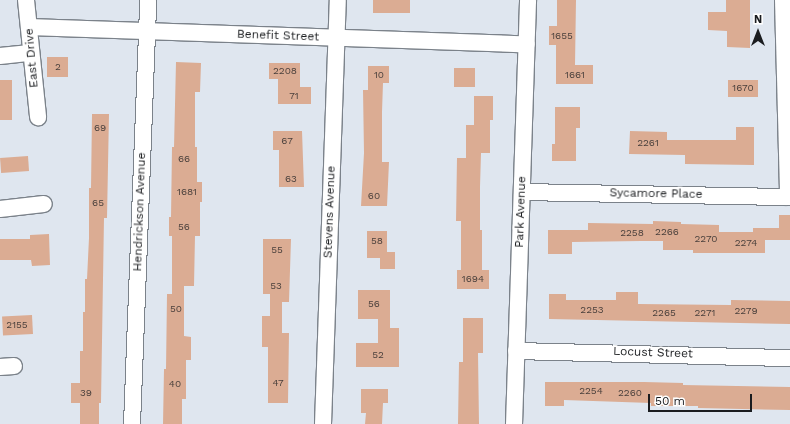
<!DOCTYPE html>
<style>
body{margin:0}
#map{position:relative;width:790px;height:424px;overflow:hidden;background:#dfe6ef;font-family:"Work Sans",sans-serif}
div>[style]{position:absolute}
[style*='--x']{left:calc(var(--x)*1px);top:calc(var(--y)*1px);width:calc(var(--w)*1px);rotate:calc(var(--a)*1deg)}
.building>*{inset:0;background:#dbac93;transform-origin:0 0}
.roads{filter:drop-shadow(1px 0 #7b828a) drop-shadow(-1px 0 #7b828a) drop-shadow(0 1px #7b828a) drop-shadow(0 -1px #7b828a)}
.minor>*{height:16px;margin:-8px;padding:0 8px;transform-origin:8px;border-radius:8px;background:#fff}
span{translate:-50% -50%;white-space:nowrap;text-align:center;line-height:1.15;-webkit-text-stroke:3.5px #fff;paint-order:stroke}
.number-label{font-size:10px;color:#4a403c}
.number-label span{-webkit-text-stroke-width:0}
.street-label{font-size:12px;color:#1a1c1f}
.north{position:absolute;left:738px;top:12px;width:40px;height:40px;-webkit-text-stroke:3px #fff;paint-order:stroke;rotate:0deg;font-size:11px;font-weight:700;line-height:16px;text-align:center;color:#1a1c1f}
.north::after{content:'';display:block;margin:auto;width:14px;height:18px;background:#1a1c1f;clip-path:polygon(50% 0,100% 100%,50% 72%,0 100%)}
.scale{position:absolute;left:648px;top:394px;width:104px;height:18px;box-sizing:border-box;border:2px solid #1a1c1f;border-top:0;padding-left:5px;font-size:12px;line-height:14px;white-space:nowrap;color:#1a1c1f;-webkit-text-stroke:3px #fff;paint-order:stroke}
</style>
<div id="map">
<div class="building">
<i style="left:373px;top:0;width:37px;height:13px"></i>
<i style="clip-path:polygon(557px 0,576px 0,575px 65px,593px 65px,593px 84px,556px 84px,556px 45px,549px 45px,549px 26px,557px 26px)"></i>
<i style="clip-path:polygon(726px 0,750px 0,750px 48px,727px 47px,727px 31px,708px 30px,708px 12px,726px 12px)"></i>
<i style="left:47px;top:57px;width:21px;height:20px"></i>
<i style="clip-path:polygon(176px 62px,201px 63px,200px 92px,195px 92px,195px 147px,197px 147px,197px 182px,202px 182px,202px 202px,200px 202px,200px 236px,195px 236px,194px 286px,184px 286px,184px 336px,191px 337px,191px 360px,186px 360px,186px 399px,182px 399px,182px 424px,163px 424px,164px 369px,166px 369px,167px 294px,172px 294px,172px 236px,169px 236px,169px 217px,171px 217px,172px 147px,174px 147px)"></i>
<i style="clip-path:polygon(269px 63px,300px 63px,300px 87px,311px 87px,311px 104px,278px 104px,278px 79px,269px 79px)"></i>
<i style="clip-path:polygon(368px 66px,389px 66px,389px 83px,383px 83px,382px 112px,382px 162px,389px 162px,387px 206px,361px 206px,364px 153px,363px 90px,368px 90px)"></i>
<i style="left:454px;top:68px;width:21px;height:19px"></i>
<i style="left:0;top:80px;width:12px;height:40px"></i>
<i style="left:728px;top:80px;width:30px;height:17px"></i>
<i style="clip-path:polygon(474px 96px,493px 96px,493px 120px,490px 120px,490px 153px,481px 153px,480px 187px,480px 230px,482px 230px,482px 270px,489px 270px,489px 289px,457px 289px,457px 270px,461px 270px,461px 221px,456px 221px,457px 158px,466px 158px,466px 125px,474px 125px)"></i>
<i style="clip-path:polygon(555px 107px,580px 107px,580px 128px,576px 128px,576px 161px,552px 161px,552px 144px,555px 144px)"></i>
<i style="clip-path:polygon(92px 114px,109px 114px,107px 218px,104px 218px,101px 403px,99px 403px,99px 424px,80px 424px,80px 403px,71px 403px,71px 383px,80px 383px,80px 351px,83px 351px,83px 312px,85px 312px,85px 279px,87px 279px,89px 238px,89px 188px,91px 188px)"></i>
<i style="clip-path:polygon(736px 127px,754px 127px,754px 165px,685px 164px,685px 155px,629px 154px,630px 131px,667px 132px,667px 140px,736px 140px)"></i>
<i style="clip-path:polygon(273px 131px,302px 131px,304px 187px,279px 187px,279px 150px,273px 150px)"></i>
<i style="left:28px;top:156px;width:15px;height:28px;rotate:86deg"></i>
<i style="clip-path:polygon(779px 215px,790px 215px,790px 240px,765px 240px,765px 253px,693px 253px,693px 250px,663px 250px,663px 241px,641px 241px,572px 242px,572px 254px,548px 254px,548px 230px,588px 230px,588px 223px,653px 224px,653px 221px,681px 222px,681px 224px,719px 225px,719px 232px,753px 232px,753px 228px,779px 228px)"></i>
<i style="clip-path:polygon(367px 231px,387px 231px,387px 252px,395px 252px,395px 269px,380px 269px,380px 258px,367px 258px)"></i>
<i style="clip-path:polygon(49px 234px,50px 265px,32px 266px,31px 260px,0 260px,0 239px,30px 239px,30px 235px)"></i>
<i style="clip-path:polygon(263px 239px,291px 239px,289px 302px,282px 302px,282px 333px,289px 333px,288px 403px,268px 403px,268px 347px,262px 347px,262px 316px,270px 316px,270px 294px,263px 294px)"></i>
<i style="clip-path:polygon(358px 290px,390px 290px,390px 328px,399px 328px,399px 367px,356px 367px,356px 343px,378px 343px,378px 319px,358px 319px)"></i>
<i style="clip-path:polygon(616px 292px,638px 292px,638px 304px,731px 305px,731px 300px,790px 301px,790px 324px,549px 319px,549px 294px,566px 294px,566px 300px,616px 300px)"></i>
<i style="left:32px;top:315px;width:19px;height:30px;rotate:87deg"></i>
<i style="clip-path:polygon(463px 318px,483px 318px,483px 353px,478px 353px,479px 424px,458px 424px,459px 362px,463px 362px)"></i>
<i style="clip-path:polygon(545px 382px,644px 382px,683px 383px,683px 385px,790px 387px,790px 410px,698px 408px,698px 406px,651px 406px,651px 403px,564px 400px,564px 406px,545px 406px)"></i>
<i style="clip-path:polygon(361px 389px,388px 389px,388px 403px,383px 403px,382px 424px,365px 424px,366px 413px,361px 413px)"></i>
</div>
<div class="roads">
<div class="minor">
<i style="--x:26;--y:0;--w:118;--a:84.1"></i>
<i style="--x:783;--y:0;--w:197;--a:88.5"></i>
<i style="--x:29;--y:27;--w:498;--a:2"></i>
<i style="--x:0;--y:56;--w:30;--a:-6"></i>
<i style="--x:522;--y:192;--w:268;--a:1.1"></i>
<i style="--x:0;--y:209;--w:44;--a:-6.5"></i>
<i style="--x:516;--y:351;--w:274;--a:1.5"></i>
<i style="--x:0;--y:367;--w:14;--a:-4"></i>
<i style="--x:132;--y:424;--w:424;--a:-87.8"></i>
<i style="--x:323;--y:424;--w:424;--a:-88"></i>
<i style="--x:514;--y:424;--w:424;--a:-88.1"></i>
</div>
</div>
<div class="number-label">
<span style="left:562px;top:36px">1655</span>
<span style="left:58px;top:67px">2</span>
<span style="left:285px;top:71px">2208</span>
<span style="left:379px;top:75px">10</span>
<span style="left:575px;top:75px">1661</span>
<span style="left:743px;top:88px">1670</span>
<span style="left:294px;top:96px">71</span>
<span style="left:100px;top:128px">69</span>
<span style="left:287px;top:141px">67</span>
<span style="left:648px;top:143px">2261</span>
<span style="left:184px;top:159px">66</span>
<span style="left:291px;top:179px">63</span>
<span style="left:187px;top:192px">1681</span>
<span style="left:374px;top:196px">60</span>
<span style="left:98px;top:203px">65</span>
<span style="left:184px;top:227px">56</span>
<span style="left:667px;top:232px">2266</span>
<span style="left:632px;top:233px">2258</span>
<span style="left:706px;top:239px">2270</span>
<span style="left:377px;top:241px">58</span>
<span style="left:746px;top:243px">2274</span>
<span style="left:277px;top:250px">55</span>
<span style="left:473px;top:279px">1694</span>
<span style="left:276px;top:286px">53</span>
<span style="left:374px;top:304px">56</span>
<span style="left:176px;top:309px">50</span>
<span style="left:592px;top:310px">2253</span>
<span style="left:746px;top:311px">2279</span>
<span style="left:664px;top:313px">2265</span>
<span style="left:705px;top:313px">2271</span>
<span style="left:17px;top:325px">2155</span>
<span style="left:378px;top:355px">52</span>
<span style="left:278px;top:383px">47</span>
<span style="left:175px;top:384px">40</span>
<span style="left:591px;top:391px">2254</span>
<span style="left:86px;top:393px">39</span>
<span style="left:630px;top:393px">2260</span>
</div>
<div class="street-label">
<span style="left:278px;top:36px;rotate:2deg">Benefit Street</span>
<span style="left:32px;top:58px;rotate:-95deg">East Drive</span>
<span style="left:656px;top:194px;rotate:1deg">Sycamore Place</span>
<span style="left:140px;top:212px;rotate:-88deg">Hendrickson Avenue</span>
<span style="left:330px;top:212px;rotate:-88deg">Stevens Avenue</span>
<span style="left:521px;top:212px;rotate:-88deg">Park Avenue</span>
<span style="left:653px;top:353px;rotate:2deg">Locust Street</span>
</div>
<div class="north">N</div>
<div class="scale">50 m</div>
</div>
